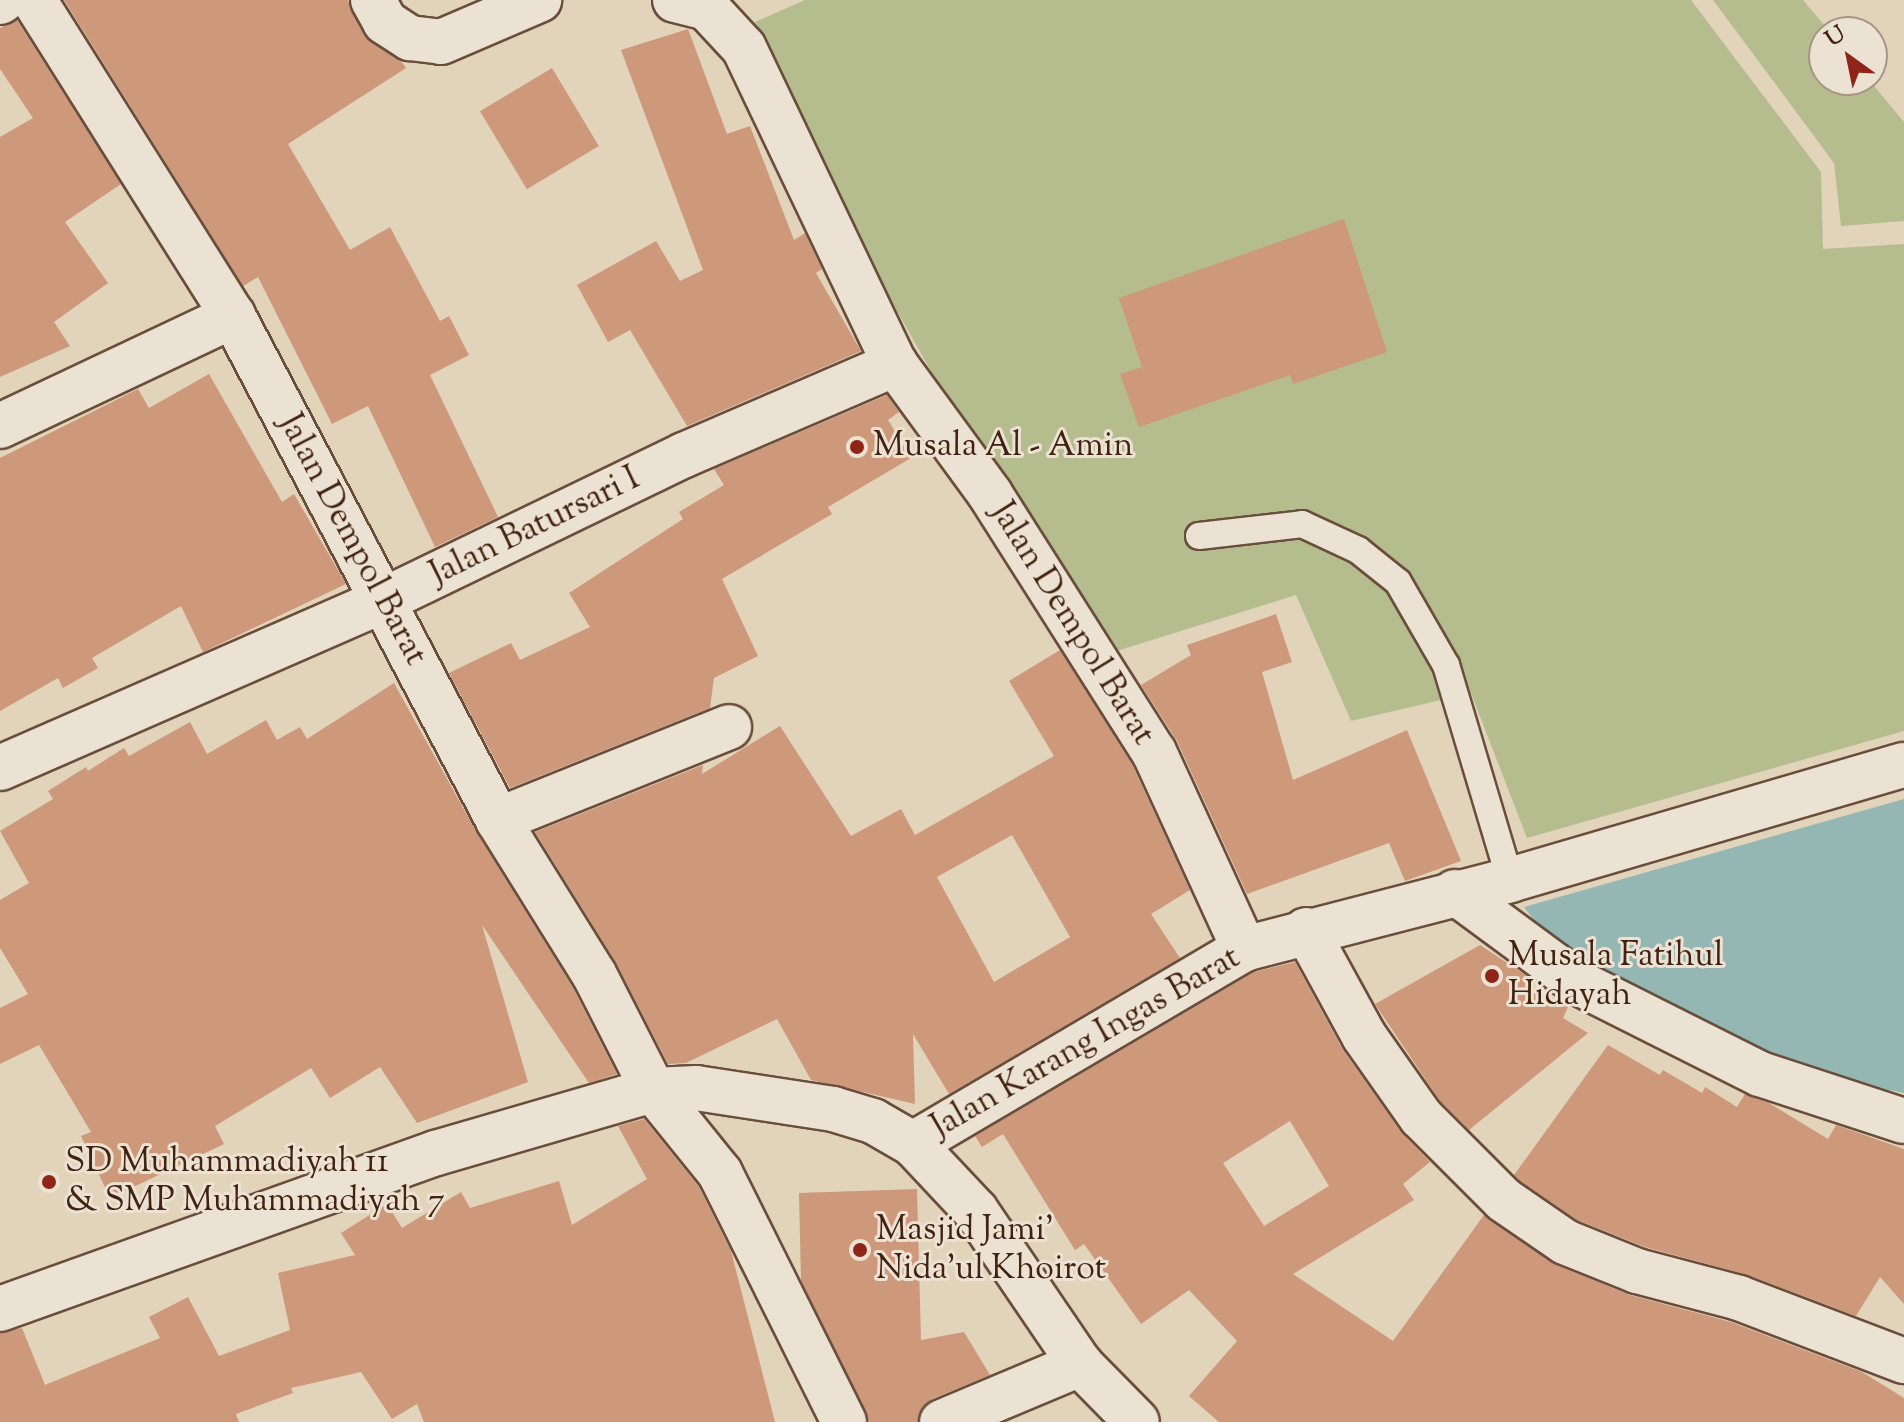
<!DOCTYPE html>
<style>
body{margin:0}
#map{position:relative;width:1904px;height:1422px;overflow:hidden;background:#e2d3bb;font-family:"Sorts Mill Goudy",serif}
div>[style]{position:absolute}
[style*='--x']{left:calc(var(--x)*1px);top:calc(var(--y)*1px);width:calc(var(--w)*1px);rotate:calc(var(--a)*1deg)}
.green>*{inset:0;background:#b5bc8e}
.water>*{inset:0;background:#95b7b4}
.building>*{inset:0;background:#ce987a;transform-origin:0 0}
.roads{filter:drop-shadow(2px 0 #6a4e3c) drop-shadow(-2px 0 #6a4e3c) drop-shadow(0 2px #6a4e3c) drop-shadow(0 -2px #6a4e3c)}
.service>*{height:26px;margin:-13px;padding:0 13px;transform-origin:13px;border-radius:13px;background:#ece2d3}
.minor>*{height:44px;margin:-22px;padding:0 22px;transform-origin:22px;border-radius:22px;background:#ece2d3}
.tertiary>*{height:44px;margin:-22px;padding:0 22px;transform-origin:22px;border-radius:22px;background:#ece2d3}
.dots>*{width:22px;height:22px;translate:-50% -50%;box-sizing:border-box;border:4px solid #ece2d3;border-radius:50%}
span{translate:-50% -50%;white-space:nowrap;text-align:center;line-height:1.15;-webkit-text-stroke:6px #ece2d3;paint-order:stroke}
.poi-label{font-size:34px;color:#422211}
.left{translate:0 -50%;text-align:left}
.street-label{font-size:34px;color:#422211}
.north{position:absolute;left:1808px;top:16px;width:80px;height:80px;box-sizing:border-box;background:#ece2d3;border:2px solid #a89585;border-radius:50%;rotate:327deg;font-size:22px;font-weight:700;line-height:32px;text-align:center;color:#422211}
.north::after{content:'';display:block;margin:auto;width:28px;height:36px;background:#8f2418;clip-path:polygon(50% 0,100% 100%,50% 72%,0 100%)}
</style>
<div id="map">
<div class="green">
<i style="clip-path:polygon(805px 0,1691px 0,1821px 172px,1823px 249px,1904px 244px,1904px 731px,1527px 838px,1471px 693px,1351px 721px,1296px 595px,1104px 655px,995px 485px,860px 245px,755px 22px)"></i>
<i style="clip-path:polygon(1713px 0,1803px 0,1830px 32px,1824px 32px,1824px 80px,1869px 80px,1904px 122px,1904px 221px,1841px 226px,1834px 163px)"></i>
</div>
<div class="water">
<i style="clip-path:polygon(1904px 799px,1904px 1093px,1761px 1064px,1563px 959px,1524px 907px)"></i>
</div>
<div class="building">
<i style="clip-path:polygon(64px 0,348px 0,364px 35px,401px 61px,406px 68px,288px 144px,350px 250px,390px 227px,440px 321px,449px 316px,469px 355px,430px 375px,498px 517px,435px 547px,368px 406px,332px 424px,258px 277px,243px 286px)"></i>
<i style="clip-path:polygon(17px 20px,121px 184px,65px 222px,108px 283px,54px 322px,70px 346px,0 377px,0 137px,33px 118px,0 69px,0 28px)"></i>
<i style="clip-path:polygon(688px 29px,727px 134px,750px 126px,794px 240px,805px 233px,822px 269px,816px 273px,861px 351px,687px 426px,630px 330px,608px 342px,577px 285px,656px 241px,680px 281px,703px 270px,621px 50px)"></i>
<i style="left:552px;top:68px;width:91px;height:84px;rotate:59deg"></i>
<i style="clip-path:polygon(1344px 219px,1387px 352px,1293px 384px,1290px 375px,1139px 427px,1120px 374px,1142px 367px,1119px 298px)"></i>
<i style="clip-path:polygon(209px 374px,282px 502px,294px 494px,346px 584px,203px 652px,181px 606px,92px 658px,98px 668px,63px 688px,58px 678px,0 711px,0 458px,138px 389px,149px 408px)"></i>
<i style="clip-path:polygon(887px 395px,899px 412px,888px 420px,911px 458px,828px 507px,832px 514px,722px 579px,758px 656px,714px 678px,710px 708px,510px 788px,449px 673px,511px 643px,520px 660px,590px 627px,569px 593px,683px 519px,679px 512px,724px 485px,714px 469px)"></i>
<i style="clip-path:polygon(1276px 614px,1292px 662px,1262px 672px,1293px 780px,1407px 730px,1461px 861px,1405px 881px,1389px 843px,1247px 894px,1177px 741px,1141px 685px,1191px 655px,1187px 645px)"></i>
<i style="clip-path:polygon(evenodd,1060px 650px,1132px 764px,1190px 890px,1151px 914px,1180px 958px,949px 1094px,913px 1034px,915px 1104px,811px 1080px,777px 1019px,686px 1063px,668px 1064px,615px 961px,535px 832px,703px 765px,702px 774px,780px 726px,851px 836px,901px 809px,915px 835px,1054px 756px,1009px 681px,1060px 650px,1012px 835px,1070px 937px,994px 982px,937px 877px,1012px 835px)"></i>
<i style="clip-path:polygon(394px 683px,477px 833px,572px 986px,617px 1074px,589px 1083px,482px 925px,528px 1082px,417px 1123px,380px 1067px,330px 1098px,311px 1068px,215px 1126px,224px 1144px,110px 1198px,81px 1136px,91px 1132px,39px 1045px,0 1064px,0 1008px,28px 994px,0 948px,0 900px,29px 883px,0 831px,53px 799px,48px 791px,86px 767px,88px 771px,124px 748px,129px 756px,190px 722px,207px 754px,266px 720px,277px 740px,300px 727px,307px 739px)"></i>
<i style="clip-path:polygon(1480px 945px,1527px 976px,1536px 990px,1568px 1007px,1563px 1018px,1588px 1033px,1469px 1130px,1440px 1101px,1375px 1004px)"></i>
<i style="clip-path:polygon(evenodd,1295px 962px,1343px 1050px,1401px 1132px,1430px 1162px,1403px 1184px,1414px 1200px,1293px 1274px,1393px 1341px,1484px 1215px,1556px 1265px,1630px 1295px,1731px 1322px,1862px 1372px,1904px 1398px,1904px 1422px,1219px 1422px,1189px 1396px,1237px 1341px,1189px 1290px,1141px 1324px,1084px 1244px,1075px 1250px,1003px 1134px,982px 1147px,975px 1136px,1254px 972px,1295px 962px,1290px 1121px,1329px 1186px,1264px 1226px,1223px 1163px,1290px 1121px)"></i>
<i style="clip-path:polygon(1608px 1045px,1660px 1075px,1663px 1070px,1702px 1093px,1705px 1087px,1737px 1107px,1745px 1094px,1769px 1103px,1828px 1139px,1836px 1125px,1904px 1149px,1904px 1304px,1880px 1277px,1856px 1316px,1748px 1275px,1645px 1247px,1577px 1220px,1520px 1181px,1514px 1175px)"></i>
<i style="clip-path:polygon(644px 1119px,699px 1187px,731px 1251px,775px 1422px,424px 1422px,417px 1404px,392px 1419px,361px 1372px,291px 1388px,293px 1393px,236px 1414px,239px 1422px,0 1422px,0 1333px,22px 1328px,45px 1385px,160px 1338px,149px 1317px,188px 1297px,219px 1356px,290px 1330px,278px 1273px,355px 1255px,341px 1233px,387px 1204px,402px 1228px,461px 1192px,470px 1208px,559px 1181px,572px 1225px,647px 1179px,618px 1126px)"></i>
<i style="clip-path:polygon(917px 1189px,921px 1340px,964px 1332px,990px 1375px,932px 1399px,922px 1408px,918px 1422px,869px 1422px,801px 1281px,799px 1193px)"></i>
</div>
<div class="roads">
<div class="service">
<i style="--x:1199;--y:536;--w:104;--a:-6.6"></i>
<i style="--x:1302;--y:524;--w:62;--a:24.9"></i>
<i style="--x:1358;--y:550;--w:51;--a:38.7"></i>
<i style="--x:1398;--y:582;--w:96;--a:60"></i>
<i style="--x:1446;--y:665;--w:224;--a:73.4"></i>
</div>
<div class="minor">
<i style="--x:34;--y:0;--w:373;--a:57.8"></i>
<i style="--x:233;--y:316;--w:569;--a:62.26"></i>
<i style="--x:498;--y:820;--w:181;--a:58.1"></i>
<i style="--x:594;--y:974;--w:130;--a:63"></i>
<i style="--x:653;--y:1090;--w:107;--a:51.1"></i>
<i style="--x:720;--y:1173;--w:278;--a:63.5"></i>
<i style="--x:373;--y:0;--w:25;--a:61"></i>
<i style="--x:385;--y:22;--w:30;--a:33"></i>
<i style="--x:410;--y:38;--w:31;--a:7"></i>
<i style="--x:441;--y:42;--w:107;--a:-23.2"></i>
<i style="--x:675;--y:0;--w:33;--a:14"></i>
<i style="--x:707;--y:8;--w:54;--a:47.2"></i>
<i style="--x:744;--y:48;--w:350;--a:64.5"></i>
<i style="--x:895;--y:364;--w:161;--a:53.8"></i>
<i style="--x:990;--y:494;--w:306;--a:57.6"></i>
<i style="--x:1154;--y:752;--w:217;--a:65.4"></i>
<i style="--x:0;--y:2;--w:4;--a:-34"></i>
<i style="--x:0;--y:426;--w:258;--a:-25.3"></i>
<i style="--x:0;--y:768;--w:419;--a:-23.6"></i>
<i style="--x:384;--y:600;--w:333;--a:-25.8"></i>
<i style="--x:684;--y:455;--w:230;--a:-23.3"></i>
<i style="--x:498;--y:820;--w:249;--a:-21.9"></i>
<i style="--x:1455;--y:892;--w:152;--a:36.4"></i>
<i style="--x:1577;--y:982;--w:205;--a:26.7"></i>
<i style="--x:1760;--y:1074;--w:151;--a:18.1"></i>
<i style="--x:1306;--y:930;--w:121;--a:61.3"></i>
<i style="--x:1364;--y:1036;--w:99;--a:54.9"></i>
<i style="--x:1421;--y:1117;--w:117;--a:45"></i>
<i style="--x:1504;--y:1200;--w:74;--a:34.5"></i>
<i style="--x:1565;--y:1242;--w:78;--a:21.9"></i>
<i style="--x:1637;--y:1271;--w:106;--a:14.8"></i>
<i style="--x:1739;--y:1298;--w:177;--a:20.9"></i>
<i style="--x:913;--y:1144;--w:384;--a:-30.5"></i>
<i style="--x:1244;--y:949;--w:275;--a:-14.5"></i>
<i style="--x:1510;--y:880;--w:410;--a:-16.3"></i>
<i style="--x:942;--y:1422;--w:150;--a:-22.8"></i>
</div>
<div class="tertiary">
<i style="--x:0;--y:1309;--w:463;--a:-19.7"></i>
<i style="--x:436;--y:1153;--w:226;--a:-16.2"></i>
<i style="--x:653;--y:1090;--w:43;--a:-2.7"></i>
<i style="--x:696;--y:1088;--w:139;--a:8.7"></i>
<i style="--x:833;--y:1109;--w:42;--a:16.7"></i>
<i style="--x:873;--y:1121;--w:46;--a:29.9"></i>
<i style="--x:913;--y:1144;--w:92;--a:46.8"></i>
<i style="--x:976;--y:1211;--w:185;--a:55.8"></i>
<i style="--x:1080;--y:1364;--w:81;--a:45.5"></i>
</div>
</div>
<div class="dots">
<i style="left:857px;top:447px;background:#8f2418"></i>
<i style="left:1492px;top:976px;background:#8f2418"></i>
<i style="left:49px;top:1182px;background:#8f2418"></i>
<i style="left:860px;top:1250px;background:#8f2418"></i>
</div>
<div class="poi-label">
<span class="left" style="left:873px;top:447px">Musala Al - Amin</span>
<span class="left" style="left:1508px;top:976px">Musala Fatihul<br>Hidayah</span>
<span class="left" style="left:65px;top:1182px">SD Muhammadiyah 11<br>&amp; SMP Muhammadiyah 7</span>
<span class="left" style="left:876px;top:1250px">Masjid Jami'<br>Nida'ul Khoirot</span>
</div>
<div class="street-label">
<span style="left:535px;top:527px;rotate:-26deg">Jalan Batursari I</span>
<span style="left:352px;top:540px;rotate:62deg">Jalan Dempol Barat</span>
<span style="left:1072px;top:624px;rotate:58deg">Jalan Dempol Barat</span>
<span style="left:1086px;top:1043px;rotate:-30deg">Jalan Karang Ingas Barat</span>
</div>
<div class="north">U</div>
</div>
